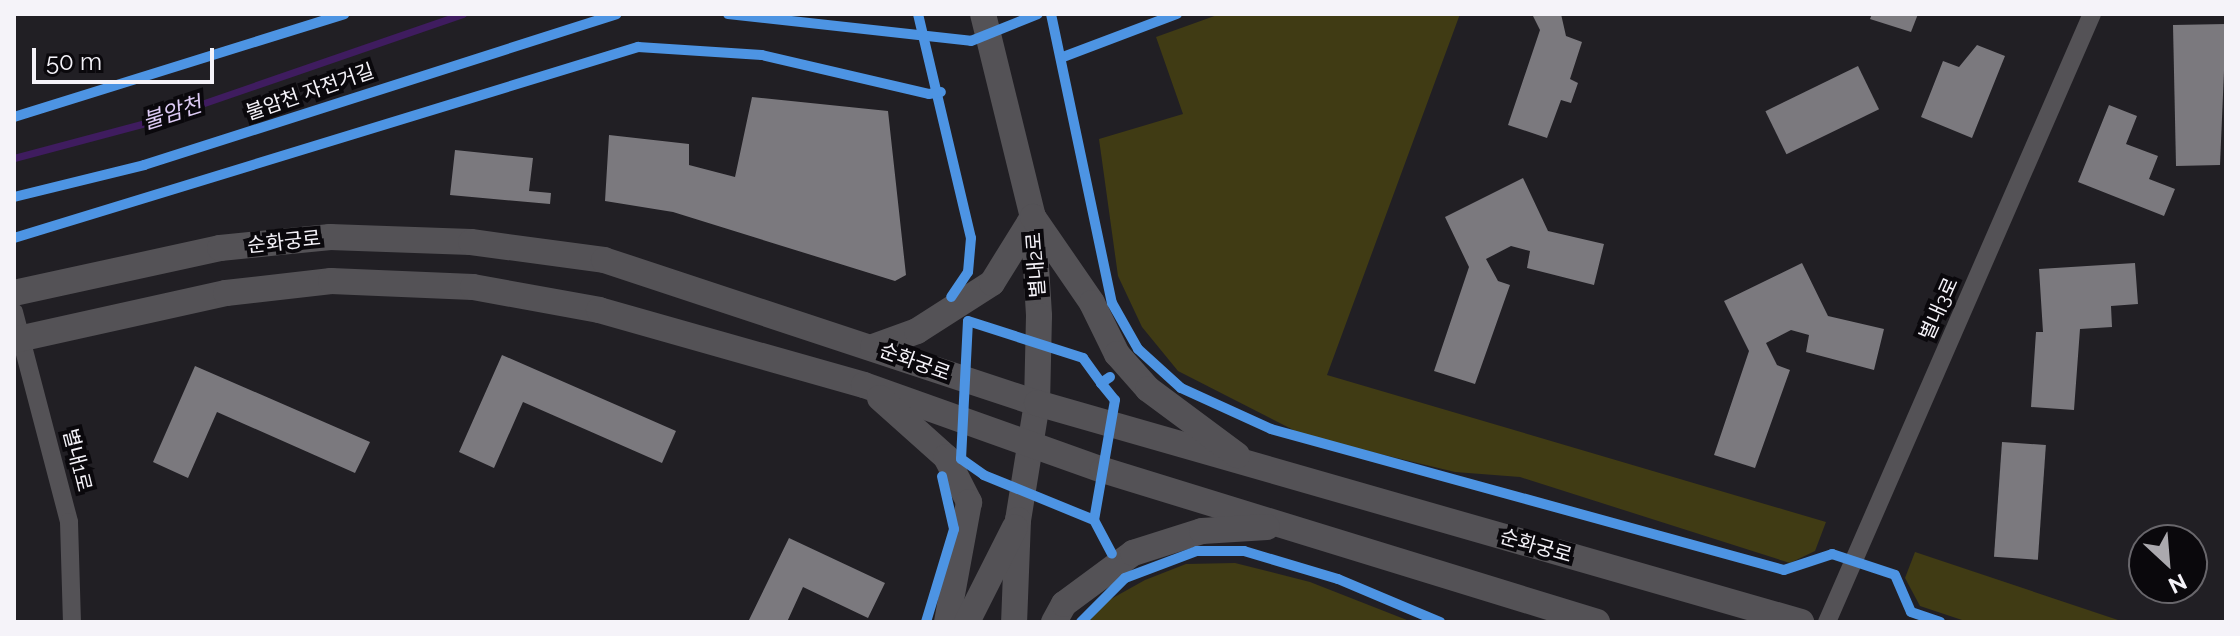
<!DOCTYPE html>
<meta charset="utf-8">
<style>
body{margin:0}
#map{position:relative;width:2240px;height:636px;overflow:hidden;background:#211f24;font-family:Raleway,"Noto Sans KR",sans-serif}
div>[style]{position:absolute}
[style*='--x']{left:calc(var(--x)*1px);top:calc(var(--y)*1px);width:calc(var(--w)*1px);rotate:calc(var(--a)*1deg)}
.green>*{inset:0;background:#403b14}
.stream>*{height:7px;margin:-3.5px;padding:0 3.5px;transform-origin:3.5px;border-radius:3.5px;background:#3f1c5f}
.building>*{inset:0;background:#7b797e;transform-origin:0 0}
.street>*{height:18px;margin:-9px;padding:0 9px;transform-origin:9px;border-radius:9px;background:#545256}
.secondary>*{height:26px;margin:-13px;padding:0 13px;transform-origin:13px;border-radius:13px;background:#545256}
.cycleway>*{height:10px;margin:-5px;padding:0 5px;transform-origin:5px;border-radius:5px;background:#4d94e3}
span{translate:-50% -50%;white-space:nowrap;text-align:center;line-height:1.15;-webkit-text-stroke:8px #0a080c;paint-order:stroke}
.street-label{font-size:20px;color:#f5f3f9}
.water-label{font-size:22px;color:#ddcbf5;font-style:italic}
.frame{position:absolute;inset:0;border:16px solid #f5f3f9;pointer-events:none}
.north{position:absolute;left:2128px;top:524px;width:80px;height:80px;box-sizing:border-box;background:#0a080c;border:2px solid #68666b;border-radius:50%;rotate:154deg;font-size:22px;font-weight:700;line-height:32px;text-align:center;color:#f5f3f9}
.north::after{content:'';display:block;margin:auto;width:28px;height:36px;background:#aba9ae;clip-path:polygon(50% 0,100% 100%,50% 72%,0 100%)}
.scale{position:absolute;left:32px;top:48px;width:182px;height:36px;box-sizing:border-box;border:4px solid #f5f3f9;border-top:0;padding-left:10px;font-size:24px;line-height:28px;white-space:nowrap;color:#f5f3f9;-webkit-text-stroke:6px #0a080c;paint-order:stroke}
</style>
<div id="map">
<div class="green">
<i style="clip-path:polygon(1220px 14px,1460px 14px,1327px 375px,1826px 522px,1815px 551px,1790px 563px,1520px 477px,1455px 472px,1305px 436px,1178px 371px,1142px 327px,1118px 276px,1099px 139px,1183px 114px,1156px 37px)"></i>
<i style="clip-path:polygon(1915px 552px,2124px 622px,1968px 622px,1920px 606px,1905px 578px)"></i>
<i style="clip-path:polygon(1235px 563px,1310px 582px,1412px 622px,1089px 622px,1102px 604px,1145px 580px,1186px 564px)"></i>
</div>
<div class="stream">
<i style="--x:14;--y:158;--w:140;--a:-14.9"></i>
<i style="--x:149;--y:122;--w:332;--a:-19"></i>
</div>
<div class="building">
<i style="clip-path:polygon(1532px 14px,1561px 14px,1566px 36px,1582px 42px,1570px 79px,1578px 83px,1571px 103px,1561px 100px,1547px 138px,1508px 125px,1540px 30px)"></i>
<i style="clip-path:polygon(1872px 14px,1918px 14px,1911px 32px,1870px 19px)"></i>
<i style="clip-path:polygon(2226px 24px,2220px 165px,2176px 166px,2173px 25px)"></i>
<i style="clip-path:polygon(1977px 45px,2005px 56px,1972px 138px,1921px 117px,1943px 61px,1959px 67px)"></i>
<i style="left:1858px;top:66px;width:48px;height:103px;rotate:64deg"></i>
<i style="clip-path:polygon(752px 97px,888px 111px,906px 275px,895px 281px,673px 212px,605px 201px,609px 135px,689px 144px,689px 165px,735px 177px)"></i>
<i style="clip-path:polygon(2109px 105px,2137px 116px,2126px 144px,2158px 156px,2149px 179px,2175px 189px,2164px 216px,2078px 182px)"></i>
<i style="clip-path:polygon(455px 150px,533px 158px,529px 191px,551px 193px,550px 204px,450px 195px)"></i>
<i style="clip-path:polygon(1523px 178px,1548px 231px,1604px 244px,1594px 285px,1527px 268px,1530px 251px,1511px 246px,1486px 259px,1498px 281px,1510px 285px,1475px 384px,1434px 371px,1469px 267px,1445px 217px)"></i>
<i style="clip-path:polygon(1802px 263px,1828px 316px,1884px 329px,1874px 370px,1806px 352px,1809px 335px,1791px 330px,1766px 343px,1777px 365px,1790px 370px,1755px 468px,1714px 455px,1749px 351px,1724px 301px)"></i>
<i style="clip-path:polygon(2135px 263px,2138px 304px,2111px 306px,2112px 327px,2080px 329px,2074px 410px,2031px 407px,2036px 332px,2043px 332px,2039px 269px)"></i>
<i style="clip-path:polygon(502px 355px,676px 431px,662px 463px,523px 402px,494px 468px,459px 452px)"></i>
<i style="clip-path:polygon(195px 366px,370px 442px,355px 473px,217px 412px,188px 478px,153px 462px)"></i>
<i style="left:2002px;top:442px;width:44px;height:115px;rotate:4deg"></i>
<i style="clip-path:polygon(789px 538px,885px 583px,868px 618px,803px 587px,787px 622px,748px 622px)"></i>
</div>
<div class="street">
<i style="--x:14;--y:312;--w:217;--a:75.3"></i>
<i style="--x:69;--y:522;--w:100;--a:88.3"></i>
<i style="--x:1827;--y:622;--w:663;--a:-66.45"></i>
</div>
<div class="secondary">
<i style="--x:983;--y:14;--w:209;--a:76.2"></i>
<i style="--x:1033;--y:217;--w:99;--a:86.5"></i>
<i style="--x:1039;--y:316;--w:87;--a:91.3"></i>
<i style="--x:1037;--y:403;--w:119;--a:99.2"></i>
<i style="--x:1018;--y:520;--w:102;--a:92.2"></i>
<i style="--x:14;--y:293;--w:211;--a:-12.3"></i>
<i style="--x:220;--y:248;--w:111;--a:-5.7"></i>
<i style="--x:330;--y:237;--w:141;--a:2"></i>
<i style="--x:471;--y:242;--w:134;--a:7.7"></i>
<i style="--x:604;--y:260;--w:456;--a:18.3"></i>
<i style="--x:1037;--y:403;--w:795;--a:15.99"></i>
<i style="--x:14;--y:340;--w:217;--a:-12.5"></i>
<i style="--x:226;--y:293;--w:106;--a:-6.5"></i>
<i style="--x:331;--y:281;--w:142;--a:2.4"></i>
<i style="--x:473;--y:287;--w:128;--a:10.3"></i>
<i style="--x:599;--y:310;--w:275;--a:15.8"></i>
<i style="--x:864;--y:385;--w:254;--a:19.6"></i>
<i style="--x:1103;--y:470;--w:517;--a:17.1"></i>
<i style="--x:873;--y:347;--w:47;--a:-20"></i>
<i style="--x:917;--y:331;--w:89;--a:-32.6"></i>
<i style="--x:992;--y:283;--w:78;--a:-58.2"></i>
<i style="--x:1033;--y:217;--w:104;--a:55.5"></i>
<i style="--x:1092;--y:303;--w:57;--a:63.9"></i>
<i style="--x:1117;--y:354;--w:47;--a:48.5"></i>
<i style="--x:1148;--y:389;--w:111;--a:36.6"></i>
<i style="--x:880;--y:398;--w:89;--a:41.8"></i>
<i style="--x:946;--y:457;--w:51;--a:62.9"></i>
<i style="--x:969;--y:502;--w:122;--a:100.4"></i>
<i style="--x:967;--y:622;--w:106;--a:-63.2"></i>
<i style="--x:1054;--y:622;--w:21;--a:-61"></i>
<i style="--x:1064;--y:604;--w:86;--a:-36.5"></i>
<i style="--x:1133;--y:553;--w:72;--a:-17.7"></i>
<i style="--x:1202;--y:531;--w:65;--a:-3.5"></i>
</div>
<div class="cycleway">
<i style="--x:728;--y:14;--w:244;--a:6.3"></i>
<i style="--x:971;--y:41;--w:72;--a:-21.9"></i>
<i style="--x:918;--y:14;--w:230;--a:76.7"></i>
<i style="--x:971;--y:238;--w:34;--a:95"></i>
<i style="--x:968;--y:272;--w:30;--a:124"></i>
<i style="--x:1051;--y:14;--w:295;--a:78.1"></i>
<i style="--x:1112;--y:303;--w:53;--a:60.5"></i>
<i style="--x:1138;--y:349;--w:58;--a:42.2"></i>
<i style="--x:1181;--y:388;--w:99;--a:24.5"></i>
<i style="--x:1271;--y:429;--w:532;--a:15.37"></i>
<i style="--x:1784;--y:570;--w:51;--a:-18.4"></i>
<i style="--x:1832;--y:554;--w:66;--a:18.4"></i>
<i style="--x:1895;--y:575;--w:40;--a:66.6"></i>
<i style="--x:1911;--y:612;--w:31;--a:19"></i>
<i style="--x:1063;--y:57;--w:122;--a:-20.7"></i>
<i style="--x:14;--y:117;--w:346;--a:-17.3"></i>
<i style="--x:14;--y:197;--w:134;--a:-13.8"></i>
<i style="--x:144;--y:165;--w:496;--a:-17.7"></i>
<i style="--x:14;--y:238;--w:653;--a:-17.02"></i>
<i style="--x:638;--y:47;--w:124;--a:3.7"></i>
<i style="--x:762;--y:55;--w:171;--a:13.1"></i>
<i style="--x:929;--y:94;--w:12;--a:-9"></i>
<i style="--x:1110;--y:377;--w:11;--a:146"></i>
<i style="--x:1101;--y:383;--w:22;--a:51"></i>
<i style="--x:1115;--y:400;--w:122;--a:99.9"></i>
<i style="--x:1094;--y:520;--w:38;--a:62"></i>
<i style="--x:1094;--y:520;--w:119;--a:-157.8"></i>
<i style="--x:984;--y:475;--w:28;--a:-145"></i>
<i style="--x:961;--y:459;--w:138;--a:-87.1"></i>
<i style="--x:968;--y:321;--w:121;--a:17.8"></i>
<i style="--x:1083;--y:358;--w:31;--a:54"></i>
<i style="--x:926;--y:622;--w:97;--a:-73.2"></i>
<i style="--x:954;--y:529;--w:54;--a:-102.8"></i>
<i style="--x:1081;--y:622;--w:62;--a:-45"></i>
<i style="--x:1125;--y:578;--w:77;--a:-20.6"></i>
<i style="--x:1197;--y:551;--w:47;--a:0"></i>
<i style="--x:1244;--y:551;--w:98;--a:16.6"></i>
<i style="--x:1338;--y:579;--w:111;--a:22.9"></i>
</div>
<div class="street-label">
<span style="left:310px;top:92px;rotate:-19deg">불암천 자전거길</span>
<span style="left:284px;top:242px;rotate:-6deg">순화궁로</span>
<span style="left:1036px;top:265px;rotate:-94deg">별내2로</span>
<span style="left:1939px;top:309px;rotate:-66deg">별내3로</span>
<span style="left:915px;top:362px;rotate:20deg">순화궁로</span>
<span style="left:77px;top:460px;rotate:76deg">별내1로</span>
<span style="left:1536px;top:546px;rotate:16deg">순화궁로</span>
</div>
<div class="water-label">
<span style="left:172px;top:113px;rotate:-18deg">불암천</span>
</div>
<div class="frame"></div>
<div class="north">N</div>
<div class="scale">50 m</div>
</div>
